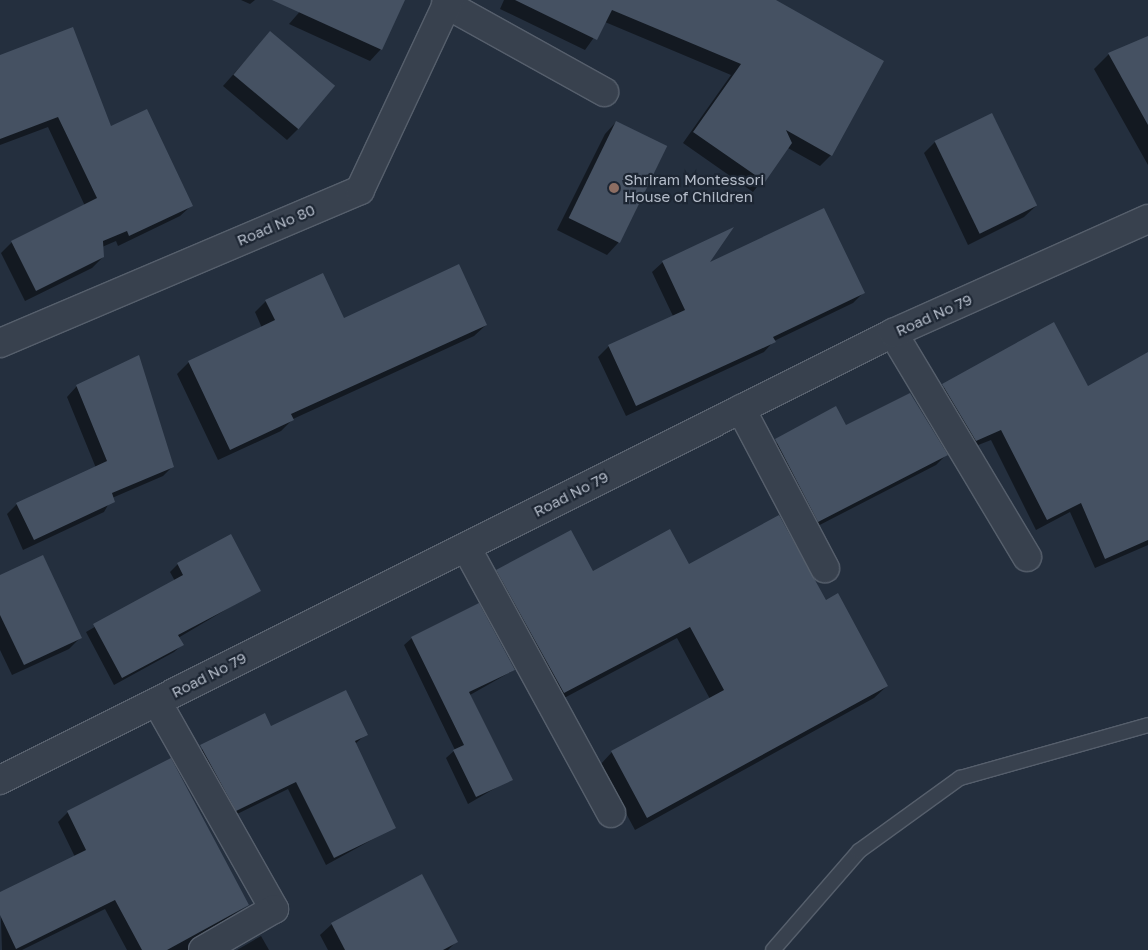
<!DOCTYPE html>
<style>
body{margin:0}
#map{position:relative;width:1148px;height:950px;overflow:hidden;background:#242f3e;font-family:"Golos Text",sans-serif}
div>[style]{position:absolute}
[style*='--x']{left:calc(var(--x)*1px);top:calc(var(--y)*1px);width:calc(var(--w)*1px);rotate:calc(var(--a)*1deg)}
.shadow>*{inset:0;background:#0007}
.building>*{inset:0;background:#455162;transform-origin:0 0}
.roads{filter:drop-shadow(1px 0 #565f6c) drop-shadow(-1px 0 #565f6c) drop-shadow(0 1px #565f6c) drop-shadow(0 -1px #565f6c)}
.service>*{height:14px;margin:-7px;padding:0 7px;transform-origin:7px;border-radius:7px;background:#38414e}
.minor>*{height:28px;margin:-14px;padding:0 14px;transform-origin:14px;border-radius:14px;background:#38414e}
.dots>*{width:14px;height:14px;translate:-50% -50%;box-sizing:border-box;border:2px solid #1d2633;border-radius:50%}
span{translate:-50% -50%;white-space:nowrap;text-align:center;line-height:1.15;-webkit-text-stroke:4.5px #1d2633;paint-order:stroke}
.poi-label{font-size:15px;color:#b4bcc9}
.left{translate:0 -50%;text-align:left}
.street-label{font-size:15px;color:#b4bcc9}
</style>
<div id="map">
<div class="shadow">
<i style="clip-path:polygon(241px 0,255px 0,250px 4px)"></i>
<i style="clip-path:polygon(310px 0,403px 0,381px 49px,370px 61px,289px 24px)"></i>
<i style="clip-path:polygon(504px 0,771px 0,831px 155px,820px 166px,788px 148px,753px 192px,683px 143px,731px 75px,605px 22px,585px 50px,500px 9px)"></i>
<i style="clip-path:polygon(270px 33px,298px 129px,287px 140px,223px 86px)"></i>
<i style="clip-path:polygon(1148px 37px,1148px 165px,1094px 69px,1109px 54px)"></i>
<i style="clip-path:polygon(0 57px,110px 128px,191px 206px,180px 216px,118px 246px,116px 241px,102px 247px,103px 257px,92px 268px,25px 301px,1px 253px,12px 242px,85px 206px,48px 127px,0 145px)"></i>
<i style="clip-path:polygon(992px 115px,1036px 206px,1024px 217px,968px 245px,924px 153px,935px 142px)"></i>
<i style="clip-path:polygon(616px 122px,618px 243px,607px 255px,557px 230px,605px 134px)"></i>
<i style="clip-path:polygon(663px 262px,706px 265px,863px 293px,853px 303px,774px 341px,764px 352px,626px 416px,598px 357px,609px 346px,673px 316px,652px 272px)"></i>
<i style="clip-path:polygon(266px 301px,343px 319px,486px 325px,474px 336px,293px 419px,281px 431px,218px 460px,177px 374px,189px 362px,262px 328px,255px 312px)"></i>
<i style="clip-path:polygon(1003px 351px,1087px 388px,1148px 353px,1148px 545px,1095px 568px,1070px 512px,1036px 530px,991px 440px,968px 449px,932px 395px)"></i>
<i style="clip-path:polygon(77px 386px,173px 466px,163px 476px,112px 498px,104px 512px,23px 550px,7px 514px,17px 504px,96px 468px,67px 397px)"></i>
<i style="clip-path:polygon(835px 408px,845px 426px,946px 455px,936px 465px,808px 531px,765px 450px)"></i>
<i style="clip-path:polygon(178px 564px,259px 590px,178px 638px,182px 645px,174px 652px,114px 685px,86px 632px,175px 581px,170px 572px)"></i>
<i style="clip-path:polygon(689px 566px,887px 686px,874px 698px,635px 830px,600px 765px,612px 752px,710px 699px,677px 638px,551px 705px,485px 583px,497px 571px,593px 572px)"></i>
<i style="clip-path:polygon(0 576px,80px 638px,69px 649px,12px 675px,0 650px)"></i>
<i style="clip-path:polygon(412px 638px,514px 670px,470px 695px,511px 779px,468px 804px,446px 758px,455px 750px,404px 645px)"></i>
<i style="clip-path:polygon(264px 715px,271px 728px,366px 734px,355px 744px,395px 827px,326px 865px,288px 789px,229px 818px,193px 754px)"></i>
<i style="clip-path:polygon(68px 812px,248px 905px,188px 944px,188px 950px,127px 950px,105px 909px,22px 950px,2px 950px,0 893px,75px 857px,58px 822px)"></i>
<i style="clip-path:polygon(332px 924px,457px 941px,448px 950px,328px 950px,320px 935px)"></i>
<i style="clip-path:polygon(261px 936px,269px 950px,237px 950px)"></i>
</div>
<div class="building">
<i style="clip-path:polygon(272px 0,405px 0,382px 50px)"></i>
<i style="clip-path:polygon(515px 0,776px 0,884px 61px,832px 156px,786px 130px,792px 143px,765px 182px,693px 132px,741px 64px,612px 10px,597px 40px)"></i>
<i style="clip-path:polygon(73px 27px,111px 126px,147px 109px,193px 206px,129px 236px,127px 231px,103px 241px,104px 257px,36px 291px,11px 241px,97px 198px,58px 117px,0 139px,0 55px)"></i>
<i style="left:270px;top:31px;width:85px;height:57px;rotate:40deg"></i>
<i style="clip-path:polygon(1148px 36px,1148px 125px,1108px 53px)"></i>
<i style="left:992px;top:113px;width:103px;height:64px;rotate:64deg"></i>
<i style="left:616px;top:121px;width:57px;height:108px;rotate:26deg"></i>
<i style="clip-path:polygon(824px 208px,865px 293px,773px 337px,776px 342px,636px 406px,608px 345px,685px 310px,662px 261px,734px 227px,710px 262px)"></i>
<i style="clip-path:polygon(459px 264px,487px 325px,291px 414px,294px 420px,230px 450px,188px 361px,275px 320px,265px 300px,323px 273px,344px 318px)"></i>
<i style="clip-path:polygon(1054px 322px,1088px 386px,1148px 352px,1148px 540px,1105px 559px,1081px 503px,1047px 520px,1001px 430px,976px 441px,942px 384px)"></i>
<i style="clip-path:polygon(139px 355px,174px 467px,112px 493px,115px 502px,34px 540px,16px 503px,107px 461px,76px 385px)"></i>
<i style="clip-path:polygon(910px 393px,948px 455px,818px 522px,775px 439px,836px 406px,846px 425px)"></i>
<i style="clip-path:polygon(779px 515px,826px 600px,838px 593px,888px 686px,647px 818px,611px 751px,724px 690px,690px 627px,564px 693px,496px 570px,571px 530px,593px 571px,670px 529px,689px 564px)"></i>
<i style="clip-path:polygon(231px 534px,261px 591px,178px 635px,184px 645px,122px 678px,93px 624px,183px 575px,177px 563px)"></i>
<i style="clip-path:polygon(43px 555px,82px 638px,24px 665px,0 615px,0 575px)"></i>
<i style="clip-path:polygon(479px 603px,515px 670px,469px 692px,513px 780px,476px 797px,453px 750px,464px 745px,411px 637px)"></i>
<i style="clip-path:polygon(346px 690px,368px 735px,355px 741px,396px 828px,334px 858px,296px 782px,236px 811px,200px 745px,265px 713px,271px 726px)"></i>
<i style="clip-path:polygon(171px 758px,249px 905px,167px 950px,142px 950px,115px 900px,16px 949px,0 915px,0 892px,86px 850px,67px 811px)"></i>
<i style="clip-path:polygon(422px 874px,458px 942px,443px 950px,345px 950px,331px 923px)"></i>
</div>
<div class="roads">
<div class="service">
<i style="--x:773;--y:950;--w:131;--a:-49"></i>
<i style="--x:859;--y:851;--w:125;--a:-35.9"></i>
<i style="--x:960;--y:778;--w:195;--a:-15.7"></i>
</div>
<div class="minor">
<i style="--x:446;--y:4;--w:181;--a:29.1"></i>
<i style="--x:893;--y:333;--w:261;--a:59.1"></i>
<i style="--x:0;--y:343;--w:391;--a:-23"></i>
<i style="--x:360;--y:190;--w:210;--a:-64.9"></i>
<i style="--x:741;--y:409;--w:180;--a:62.2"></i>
<i style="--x:466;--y:547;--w:303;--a:61.4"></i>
<i style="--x:157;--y:702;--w:238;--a:60.5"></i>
<i style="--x:274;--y:909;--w:82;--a:150"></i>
<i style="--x:0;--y:780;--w:999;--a:-26.59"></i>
<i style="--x:893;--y:333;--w:279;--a:-24.1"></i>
</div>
</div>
<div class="dots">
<i style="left:614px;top:188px;background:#8d6e63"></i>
</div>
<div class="poi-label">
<span class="left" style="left:624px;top:188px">Shriram Montessori<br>House of Children</span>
</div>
<div class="street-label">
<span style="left:276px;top:225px;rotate:-23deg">Road No 80</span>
<span style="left:934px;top:315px;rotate:-24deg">Road No 79</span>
<span style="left:571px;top:494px;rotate:-27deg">Road No 79</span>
<span style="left:209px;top:675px;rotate:-27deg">Road No 79</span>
</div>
</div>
